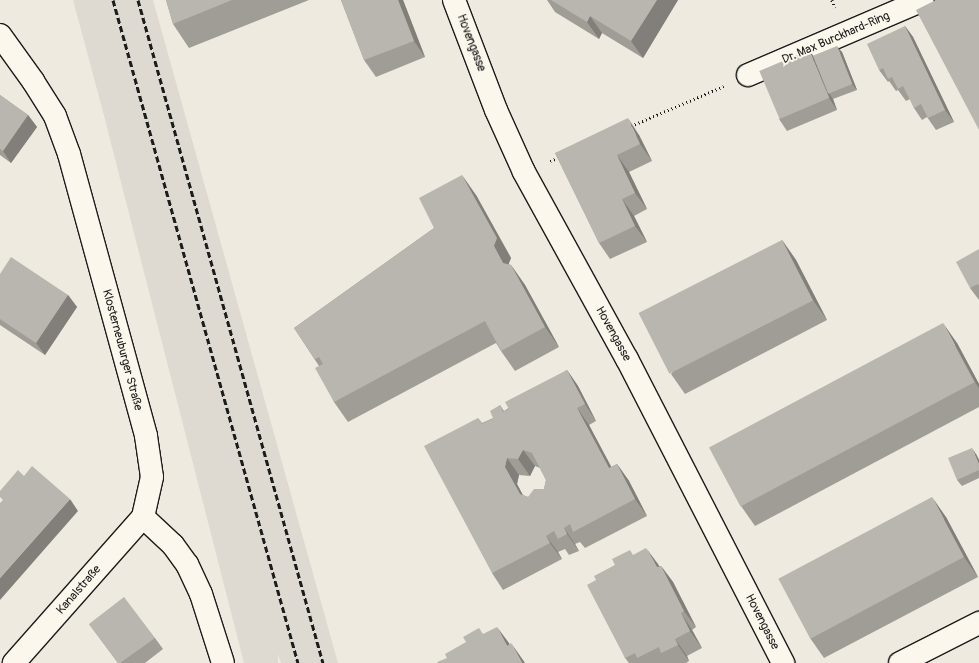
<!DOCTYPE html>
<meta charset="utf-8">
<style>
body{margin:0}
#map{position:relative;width:979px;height:663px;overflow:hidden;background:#eeeadf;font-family:Pangolin,sans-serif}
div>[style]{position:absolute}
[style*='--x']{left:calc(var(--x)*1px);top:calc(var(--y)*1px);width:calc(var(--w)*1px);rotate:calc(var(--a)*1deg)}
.built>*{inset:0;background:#dedad1}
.path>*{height:2.5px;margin-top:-1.25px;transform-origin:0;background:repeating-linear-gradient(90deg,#1c1c1c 0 1px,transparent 0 4px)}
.roads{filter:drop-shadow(1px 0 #1c1c1c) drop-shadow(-1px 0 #1c1c1c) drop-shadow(0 1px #1c1c1c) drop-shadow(0 -1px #1c1c1c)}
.minor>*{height:22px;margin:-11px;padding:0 11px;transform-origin:11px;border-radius:11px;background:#fbf7ec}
.rail>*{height:3px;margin-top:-1.5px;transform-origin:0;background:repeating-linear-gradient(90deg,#1c1c1c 0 6px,transparent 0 9px)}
.wall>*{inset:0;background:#9f9d96}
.shaded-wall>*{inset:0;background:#827f7a}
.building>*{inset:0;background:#b9b6af;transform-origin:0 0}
span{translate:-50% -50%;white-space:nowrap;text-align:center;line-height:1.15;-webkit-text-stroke:4px #fbf7ec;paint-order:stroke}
.street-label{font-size:12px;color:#1c1c1c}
</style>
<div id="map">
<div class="built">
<i style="clip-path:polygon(73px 0,153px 0,338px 663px,281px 663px,278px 654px,278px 663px,244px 663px,102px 108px)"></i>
</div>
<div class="path">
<i style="--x:832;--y:0;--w:8;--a:67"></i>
<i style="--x:631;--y:126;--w:101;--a:-23.3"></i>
<i style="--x:550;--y:161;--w:11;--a:-22"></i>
</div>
<div class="roads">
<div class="minor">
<i style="--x:454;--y:0;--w:118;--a:69.1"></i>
<i style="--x:496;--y:110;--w:68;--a:65.7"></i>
<i style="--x:524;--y:172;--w:213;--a:61.2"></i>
<i style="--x:627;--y:359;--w:342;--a:62.8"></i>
<i style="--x:0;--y:35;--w:57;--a:54.3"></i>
<i style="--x:33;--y:81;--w:41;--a:57.8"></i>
<i style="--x:55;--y:116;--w:40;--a:69.8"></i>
<i style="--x:69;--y:154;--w:292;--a:74.7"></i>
<i style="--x:146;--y:436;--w:41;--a:81.7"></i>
<i style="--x:152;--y:477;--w:41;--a:102.7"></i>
<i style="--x:143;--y:517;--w:195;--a:131.5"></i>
<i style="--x:748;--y:75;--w:190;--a:-23.2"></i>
<i style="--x:143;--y:517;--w:41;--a:43"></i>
<i style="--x:173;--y:545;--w:24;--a:54"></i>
<i style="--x:187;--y:564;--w:33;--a:65"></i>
<i style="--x:201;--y:594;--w:72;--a:72.3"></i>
<i style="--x:900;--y:663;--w:89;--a:-26.9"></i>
</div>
</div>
<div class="rail">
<i style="--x:113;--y:0;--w:688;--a:74.41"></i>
<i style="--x:138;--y:0;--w:688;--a:74.41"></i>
</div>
<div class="wall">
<i style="clip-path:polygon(166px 0,309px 0,189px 48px,173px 24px)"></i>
<i style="clip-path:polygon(341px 0,403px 0,425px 57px,376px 77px,364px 60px)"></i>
<i style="clip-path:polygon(547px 0,678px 0,643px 58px,602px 33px,599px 39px,555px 12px)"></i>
<i style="clip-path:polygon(905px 26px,913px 37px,954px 122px,936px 130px,927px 117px,922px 120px,914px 108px,910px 99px,906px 101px,898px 90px,896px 91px,889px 81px,888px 82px,879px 70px)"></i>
<i style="clip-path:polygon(842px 52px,857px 90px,833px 99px,837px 110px,787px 131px,779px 119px)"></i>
<i style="clip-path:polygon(0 95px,28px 115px,37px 127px,11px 163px,0 155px)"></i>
<i style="clip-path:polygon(639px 135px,652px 161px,629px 172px,647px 209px,634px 216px,647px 242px,610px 259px,599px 243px,555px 153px)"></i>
<i style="clip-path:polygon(476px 195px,511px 258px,508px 264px,511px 265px,525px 285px,559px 347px,515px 371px,501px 351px,496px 343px,348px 422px,334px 402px,319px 366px,294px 328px,434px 228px)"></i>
<i style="clip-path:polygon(782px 240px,796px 260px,827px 320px,685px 394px,671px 374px)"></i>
<i style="clip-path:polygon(979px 249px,979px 300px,970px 288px)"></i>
<i style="clip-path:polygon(0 274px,68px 295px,77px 307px,45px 355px,0 325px)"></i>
<i style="clip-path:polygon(957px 343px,979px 384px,979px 407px,755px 526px,741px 506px)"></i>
<i style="clip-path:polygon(evenodd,567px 370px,578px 386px,596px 421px,589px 425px,611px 467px,617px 464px,629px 481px,647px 516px,585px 548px,580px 542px,575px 544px,579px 551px,569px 555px,565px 549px,558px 552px,562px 559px,503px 590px,492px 573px,478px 418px,482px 423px,493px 418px,500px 405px,504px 411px,567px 370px,535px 466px,540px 468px,546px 480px,544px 489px,528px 497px,523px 495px,517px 484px,519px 475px,530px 476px,535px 466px)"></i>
<i style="clip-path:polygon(976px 454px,979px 460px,979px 478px,962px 486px,957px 480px)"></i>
<i style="clip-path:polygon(946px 517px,978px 577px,824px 658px,810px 638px)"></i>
<i style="clip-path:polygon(634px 555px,658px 564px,659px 566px,661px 566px,673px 582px,696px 627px,692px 630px,702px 648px,687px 656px,689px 661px,686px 663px,629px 663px,625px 658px,596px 580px,615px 565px)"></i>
<i style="clip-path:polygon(89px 624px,155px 638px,163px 649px,145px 663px,118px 663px)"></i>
</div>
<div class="shaded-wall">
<i style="clip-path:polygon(398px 0,403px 0,425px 57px,414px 41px)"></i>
<i style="clip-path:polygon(657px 0,678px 0,643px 58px,631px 41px)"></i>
<i style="clip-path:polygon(590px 16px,602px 33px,599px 39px,587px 22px)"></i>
<i style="clip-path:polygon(905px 26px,913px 37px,954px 122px,945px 110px)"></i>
<i style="clip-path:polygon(837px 46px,842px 52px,857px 90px,852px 84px)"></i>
<i style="clip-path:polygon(809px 50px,818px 62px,829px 93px,833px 99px,837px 110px,829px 98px)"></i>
<i style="clip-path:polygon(28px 115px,37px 127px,11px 163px,3px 151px)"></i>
<i style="clip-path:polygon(628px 118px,639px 135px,652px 161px,640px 144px)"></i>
<i style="clip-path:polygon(617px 155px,629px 172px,647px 209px,635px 193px)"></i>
<i style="clip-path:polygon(462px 175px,476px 195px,511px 258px,508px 266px,503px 263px,494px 246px)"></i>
<i style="clip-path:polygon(622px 199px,634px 216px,647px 242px,635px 226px)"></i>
<i style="clip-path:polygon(782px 240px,796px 260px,827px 320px,813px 300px)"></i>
<i style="clip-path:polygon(511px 265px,525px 285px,559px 347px,545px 327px)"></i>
<i style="clip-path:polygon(68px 295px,77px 307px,45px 355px,36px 343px)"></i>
<i style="clip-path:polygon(943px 323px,957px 343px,979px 384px,979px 388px,975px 382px)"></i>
<i style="clip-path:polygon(567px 370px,578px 386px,596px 421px,585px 404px)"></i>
<i style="clip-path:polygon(577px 408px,589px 425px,621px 485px,609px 468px)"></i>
<i style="clip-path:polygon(972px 448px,976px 454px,979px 460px,979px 464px)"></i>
<i style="clip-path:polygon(523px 450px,535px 466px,530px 476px,518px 459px)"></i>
<i style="clip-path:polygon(507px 458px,519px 475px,517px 484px,531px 511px,520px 494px,505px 467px)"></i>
<i style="clip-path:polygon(617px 464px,629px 481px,647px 516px,635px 499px)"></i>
<i style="clip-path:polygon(932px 497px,946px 517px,978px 577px,964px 557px)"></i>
<i style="clip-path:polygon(70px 499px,78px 511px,0 600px,0 578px)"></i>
<i style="clip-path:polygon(564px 528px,575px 544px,579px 551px,567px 534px)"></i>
<i style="clip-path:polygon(546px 536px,558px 552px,562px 559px,550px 543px)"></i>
<i style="clip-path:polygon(646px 548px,658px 564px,668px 584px,657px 567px)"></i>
<i style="clip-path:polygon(661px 566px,673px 582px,696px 627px,684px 611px)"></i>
<i style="clip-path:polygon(681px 613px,692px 630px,702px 648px,690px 631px)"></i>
<i style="clip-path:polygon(497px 627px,509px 643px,518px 662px,507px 646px)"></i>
<i style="clip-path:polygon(675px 639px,687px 656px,689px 661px,678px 645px)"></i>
<i style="clip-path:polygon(511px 643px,523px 660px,525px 663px,522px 663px)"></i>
</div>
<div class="building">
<i style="clip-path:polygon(166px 0,232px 0,173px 24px)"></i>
<i style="clip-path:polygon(341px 0,398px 0,414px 41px,364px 60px)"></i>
<i style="clip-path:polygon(551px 0,657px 0,631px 41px,590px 16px,587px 22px)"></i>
<i style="clip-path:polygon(936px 0,979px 0,979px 130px,916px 10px)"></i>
<i style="clip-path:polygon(905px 26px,945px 110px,928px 118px,921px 104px,914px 108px,903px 86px,898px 89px,892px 77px,888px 79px,883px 68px,879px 70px,867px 44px)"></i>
<i style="left:837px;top:46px;width:41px;height:26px;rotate:68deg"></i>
<i style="left:809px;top:50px;width:52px;height:54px;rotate:67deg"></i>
<i style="clip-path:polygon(0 95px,28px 115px,3px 151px,0 149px)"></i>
<i style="clip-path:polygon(628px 118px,640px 144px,617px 155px,635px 193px,622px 199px,635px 226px,599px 243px,555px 153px)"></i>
<i style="clip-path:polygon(462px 175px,497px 238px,494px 246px,503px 263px,511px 265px,545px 327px,501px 351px,485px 321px,334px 402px,315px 368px,323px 364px,319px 357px,315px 359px,294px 328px,434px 228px,419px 198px)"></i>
<i style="left:782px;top:240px;width:68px;height:161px;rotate:63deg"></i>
<i style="clip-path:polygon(979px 249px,979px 286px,978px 284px,970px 288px,956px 262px)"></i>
<i style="clip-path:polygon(11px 257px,68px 295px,36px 343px,0 319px,0 274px)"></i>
<i style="left:943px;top:323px;width:67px;height:265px;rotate:62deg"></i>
<i style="clip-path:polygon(evenodd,567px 370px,585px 404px,577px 408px,609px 468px,617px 464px,635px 499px,573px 532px,570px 524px,564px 528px,567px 534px,558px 539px,554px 531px,546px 536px,550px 543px,492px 573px,424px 446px,478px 418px,482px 424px,493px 418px,490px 411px,500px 405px,503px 412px,509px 409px,505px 402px,567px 370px,523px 450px,532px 453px,546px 480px,544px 489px,534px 489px,528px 497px,520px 494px,505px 467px,507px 458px,518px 459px,523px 450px)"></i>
<i style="clip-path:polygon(972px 448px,979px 464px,979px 470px,957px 480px,948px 458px)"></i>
<i style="clip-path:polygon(32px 466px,70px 499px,0 578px,0 503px,3px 500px,0 497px,0 491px,18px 470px,24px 476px)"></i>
<i style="left:932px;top:497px;width:68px;height:174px;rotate:62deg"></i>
<i style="clip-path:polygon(646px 548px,657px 567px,661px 566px,684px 611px,681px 613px,690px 631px,675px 639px,678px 645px,661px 653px,659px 647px,637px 658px,635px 653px,625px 658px,587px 585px,596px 580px,594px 576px,615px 565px,612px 559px,630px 550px,633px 555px)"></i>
<i style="clip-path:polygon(124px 597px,155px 638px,120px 663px,118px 663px,89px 624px)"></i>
<i style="clip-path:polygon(497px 627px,507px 646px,511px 643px,522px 663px,438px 663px,437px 662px,447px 658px,445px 654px,466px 642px,463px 637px,479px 628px,483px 634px)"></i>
</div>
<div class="street-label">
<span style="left:836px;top:38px;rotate:-23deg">Dr. Max Burckhard-Ring</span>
<span style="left:471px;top:43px;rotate:69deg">Hovengasse</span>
<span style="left:613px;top:334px;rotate:61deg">Hovengasse</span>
<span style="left:122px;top:350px;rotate:75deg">Klosterneuburger Straße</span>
<span style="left:79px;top:590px;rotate:-49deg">Kanalstraße</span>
<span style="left:762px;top:622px;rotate:63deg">Hovengasse</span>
</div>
</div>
